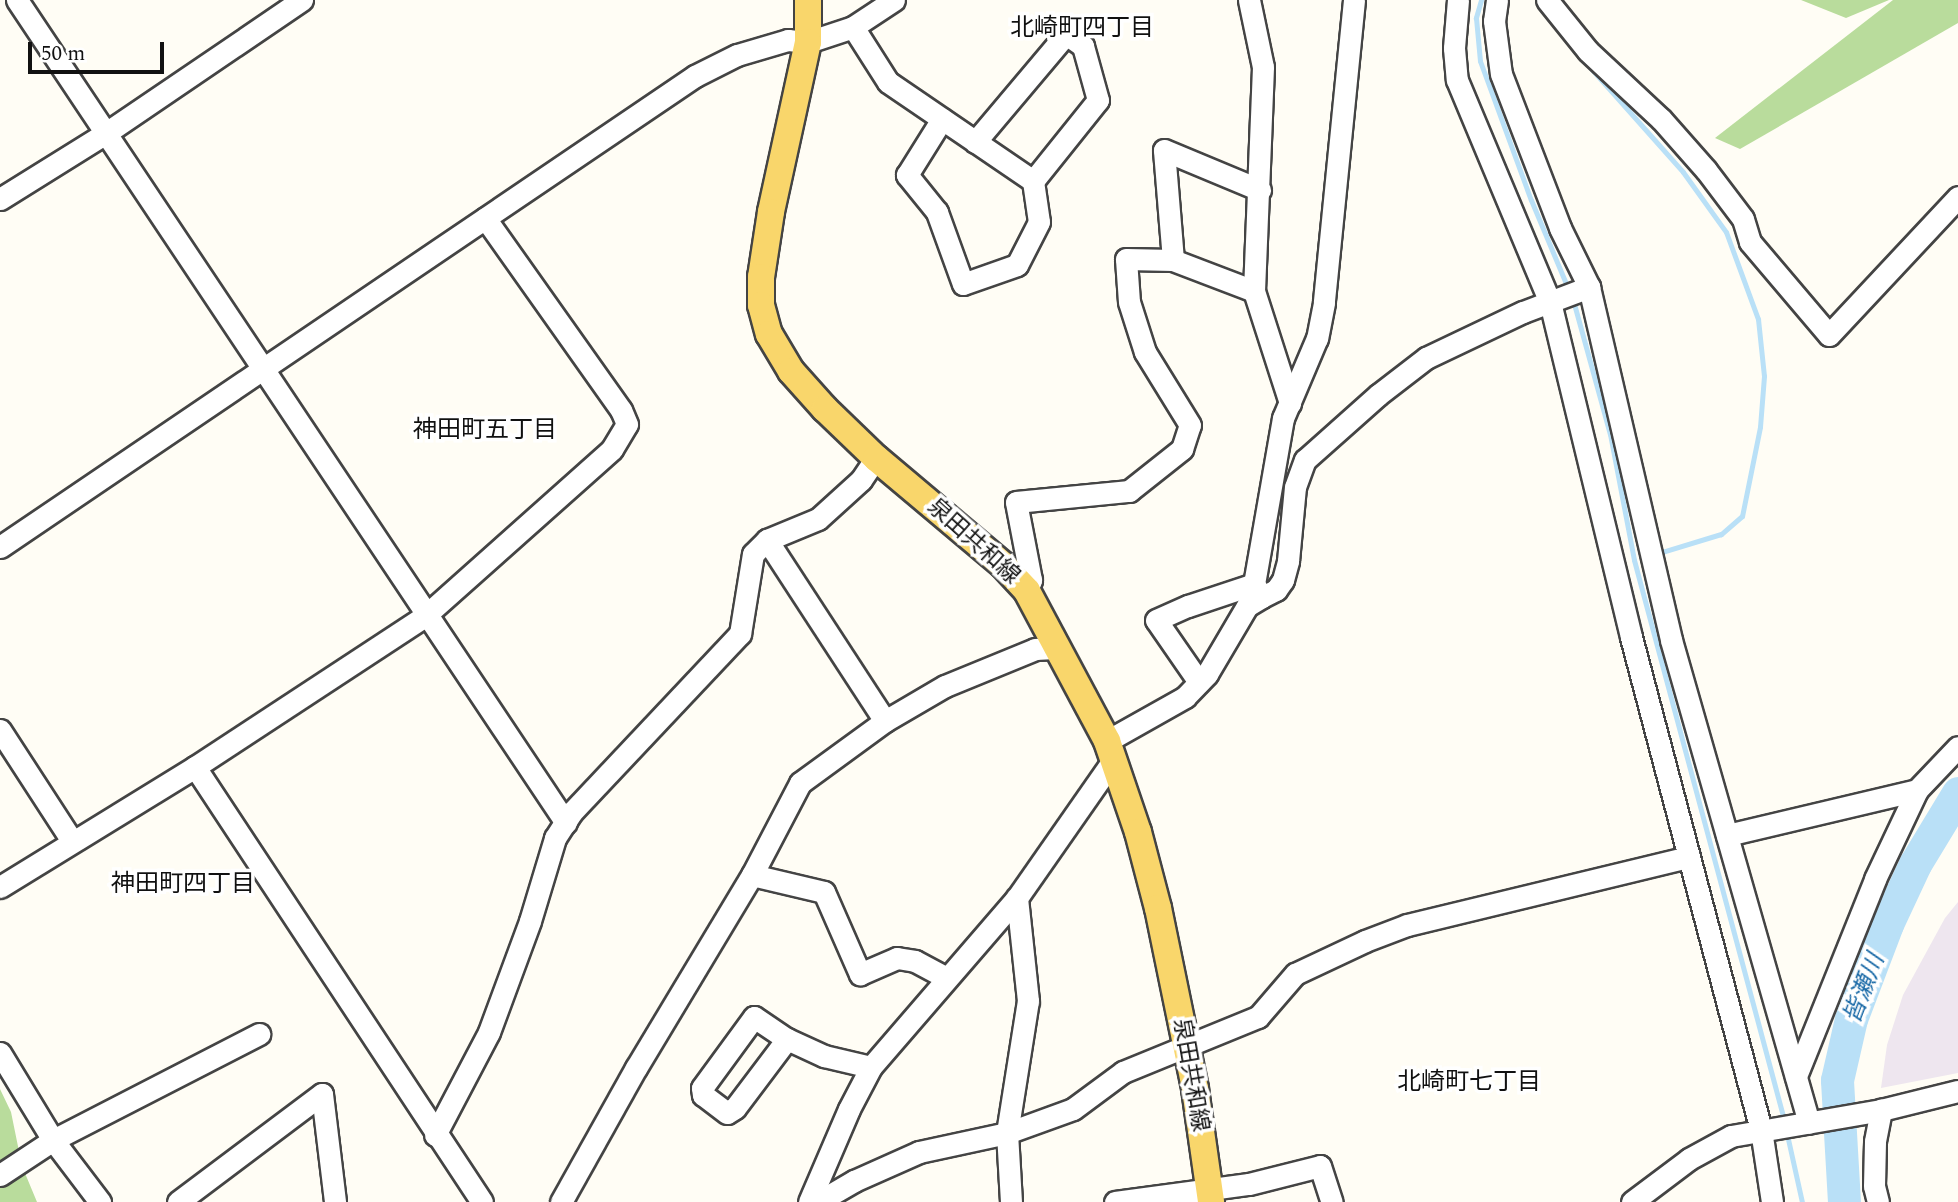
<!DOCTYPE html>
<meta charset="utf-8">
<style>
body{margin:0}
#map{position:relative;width:1958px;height:1202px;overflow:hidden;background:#fffdf5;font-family:Spectral,"Noto Sans JP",serif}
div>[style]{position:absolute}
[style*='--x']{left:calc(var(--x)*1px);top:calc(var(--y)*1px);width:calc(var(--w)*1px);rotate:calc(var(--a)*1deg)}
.industrial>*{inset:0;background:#eee6ef}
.forest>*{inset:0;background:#b9dc9c}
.stream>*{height:5px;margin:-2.5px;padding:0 2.5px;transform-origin:2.5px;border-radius:2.5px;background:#b9e0f7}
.river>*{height:33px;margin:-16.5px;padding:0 16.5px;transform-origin:16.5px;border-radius:16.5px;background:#b9e0f7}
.roads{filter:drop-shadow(2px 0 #444) drop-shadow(-2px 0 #444) drop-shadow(0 2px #444) drop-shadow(0 -2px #444)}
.minor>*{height:21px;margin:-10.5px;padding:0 10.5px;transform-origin:10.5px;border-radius:10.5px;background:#fff}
.major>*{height:26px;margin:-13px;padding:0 13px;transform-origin:13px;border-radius:13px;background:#f9d66b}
span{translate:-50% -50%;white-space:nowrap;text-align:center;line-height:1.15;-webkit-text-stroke:7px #fff;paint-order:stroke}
.street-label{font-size:23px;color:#111}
.neighbourhood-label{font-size:24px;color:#111}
.water-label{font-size:24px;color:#1768a6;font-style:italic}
.scale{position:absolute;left:28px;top:42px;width:136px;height:32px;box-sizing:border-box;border:4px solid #111;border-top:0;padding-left:9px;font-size:21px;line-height:24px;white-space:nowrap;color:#111;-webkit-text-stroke:5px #fff;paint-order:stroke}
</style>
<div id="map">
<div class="industrial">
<i style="clip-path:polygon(1958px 902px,1958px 1073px,1881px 1088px,1887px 1045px,1903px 995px,1945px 918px)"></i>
</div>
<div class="forest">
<i style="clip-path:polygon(1801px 0,1889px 0,1846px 18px)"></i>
<i style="clip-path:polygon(1893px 0,1958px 0,1958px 23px,1740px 149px,1715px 138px)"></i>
<i style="clip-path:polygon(0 1089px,11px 1112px,22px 1166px,37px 1202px,0 1202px)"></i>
</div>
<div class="stream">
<i style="--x:1481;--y:0;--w:19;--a:106"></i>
<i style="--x:1476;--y:18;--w:43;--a:84.7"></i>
<i style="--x:1480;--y:61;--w:148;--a:69.9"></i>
<i style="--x:1531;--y:200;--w:99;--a:67.3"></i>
<i style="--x:1588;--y:65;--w:143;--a:48.4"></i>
<i style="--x:1683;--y:172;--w:74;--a:54.4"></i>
<i style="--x:1726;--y:232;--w:93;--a:69.8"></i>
<i style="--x:1758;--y:319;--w:57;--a:84"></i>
<i style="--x:1764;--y:376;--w:51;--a:94.5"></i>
<i style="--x:1760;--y:427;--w:91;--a:101.4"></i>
<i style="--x:1742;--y:516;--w:28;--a:139"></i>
<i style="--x:1721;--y:534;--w:69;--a:163.1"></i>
<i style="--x:1573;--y:300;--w:139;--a:74.6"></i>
<i style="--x:1610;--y:434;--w:128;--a:79.2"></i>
<i style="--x:1634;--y:560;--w:580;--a:75"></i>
<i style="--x:1786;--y:1130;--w:74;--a:77.5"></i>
</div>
<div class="river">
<i style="--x:1844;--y:1202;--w:122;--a:-93.3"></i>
<i style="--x:1837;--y:1080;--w:63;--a:-77.1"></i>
<i style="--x:1851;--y:1019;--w:102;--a:-69.2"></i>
<i style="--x:1887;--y:924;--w:66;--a:-65"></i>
<i style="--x:1915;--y:864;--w:83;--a:-58.8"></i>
</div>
<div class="roads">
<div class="minor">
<i style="--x:17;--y:0;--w:989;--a:56.29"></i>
<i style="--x:1249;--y:0;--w:68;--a:78.2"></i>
<i style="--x:1263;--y:67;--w:224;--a:92.3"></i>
<i style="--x:1254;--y:291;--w:118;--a:72.2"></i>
<i style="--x:1354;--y:0;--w:304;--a:95.7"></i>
<i style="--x:1324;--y:303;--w:36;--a:101"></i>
<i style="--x:1317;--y:338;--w:87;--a:113"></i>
<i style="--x:1283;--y:418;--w:169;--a:99.9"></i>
<i style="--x:1254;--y:584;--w:15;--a:58"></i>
<i style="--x:1262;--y:597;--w:16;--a:-27"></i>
<i style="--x:1276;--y:590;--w:12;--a:-55"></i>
<i style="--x:1283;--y:580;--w:20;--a:-75"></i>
<i style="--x:1288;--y:561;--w:74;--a:-84.6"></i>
<i style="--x:1295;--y:487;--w:29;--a:-70"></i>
<i style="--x:1305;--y:460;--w:98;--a:-41.7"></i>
<i style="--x:1378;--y:395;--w:61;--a:-37.6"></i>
<i style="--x:1426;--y:358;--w:107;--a:-25.4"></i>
<i style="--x:1523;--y:312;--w:71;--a:-20.7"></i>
<i style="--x:1458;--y:0;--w:48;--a:94.8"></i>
<i style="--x:1454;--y:48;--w:32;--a:85"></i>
<i style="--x:1457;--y:80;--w:241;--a:67.3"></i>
<i style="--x:1550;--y:302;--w:345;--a:76.4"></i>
<i style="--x:1631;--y:637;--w:510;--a:75.23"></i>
<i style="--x:1761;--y:1130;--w:73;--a:81.3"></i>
<i style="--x:1497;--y:0;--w:21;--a:98"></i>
<i style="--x:1494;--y:21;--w:53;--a:82.5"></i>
<i style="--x:1501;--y:74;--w:165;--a:69"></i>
<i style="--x:1560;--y:228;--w:66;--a:63.8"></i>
<i style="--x:1589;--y:287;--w:362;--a:76.9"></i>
<i style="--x:1671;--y:640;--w:502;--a:74.05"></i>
<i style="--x:1547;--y:0;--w:65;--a:51.2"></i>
<i style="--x:1588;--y:51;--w:100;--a:43"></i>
<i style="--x:1661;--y:119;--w:68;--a:48.6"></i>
<i style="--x:1706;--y:170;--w:61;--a:52.9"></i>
<i style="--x:1743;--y:219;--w:24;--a:73"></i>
<i style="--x:1750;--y:242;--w:122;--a:49.7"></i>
<i style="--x:1829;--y:335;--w:189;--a:-46.9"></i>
<i style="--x:853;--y:27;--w:65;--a:57.5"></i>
<i style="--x:888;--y:82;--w:176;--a:34.3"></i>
<i style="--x:1033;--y:181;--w:41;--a:81.7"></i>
<i style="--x:1039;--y:222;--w:48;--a:117.1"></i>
<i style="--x:1017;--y:265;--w:57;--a:160.6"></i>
<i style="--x:963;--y:284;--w:77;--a:-109.9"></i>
<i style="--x:937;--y:212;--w:48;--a:-129"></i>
<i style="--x:907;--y:175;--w:66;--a:-58"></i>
<i style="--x:975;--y:142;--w:141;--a:-49.9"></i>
<i style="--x:1066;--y:34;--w:21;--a:35"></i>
<i style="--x:1083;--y:46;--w:56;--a:74.5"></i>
<i style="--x:1098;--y:100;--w:104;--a:128.7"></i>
<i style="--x:0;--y:199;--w:125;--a:-31.9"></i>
<i style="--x:106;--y:133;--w:237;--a:-34.2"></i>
<i style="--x:1254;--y:291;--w:87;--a:-159.1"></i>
<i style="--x:1173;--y:260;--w:110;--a:-94.7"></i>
<i style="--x:1164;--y:150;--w:104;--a:22.6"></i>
<i style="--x:767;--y:540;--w:216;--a:56.9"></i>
<i style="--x:0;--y:547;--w:840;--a:-34.13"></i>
<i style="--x:695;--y:76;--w:47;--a:-26.6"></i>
<i style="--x:737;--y:55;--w:53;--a:-16.4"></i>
<i style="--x:788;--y:40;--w:20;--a:6"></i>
<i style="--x:808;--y:42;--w:47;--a:-18.4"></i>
<i style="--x:853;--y:27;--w:49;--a:-33.4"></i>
<i style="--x:1027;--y:591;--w:12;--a:-70"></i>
<i style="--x:1031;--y:580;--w:79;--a:-100.9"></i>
<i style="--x:1016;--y:502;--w:114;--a:-5.6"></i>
<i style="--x:1129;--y:491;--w:68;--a:-38.4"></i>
<i style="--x:1182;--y:449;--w:25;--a:-72"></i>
<i style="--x:1190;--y:425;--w:86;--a:-121.7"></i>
<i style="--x:1145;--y:352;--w:52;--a:-107.7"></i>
<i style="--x:1129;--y:302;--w:43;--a:-94"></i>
<i style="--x:1126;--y:259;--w:47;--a:1.2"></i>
<i style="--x:1199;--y:682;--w:75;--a:-124.7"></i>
<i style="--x:1156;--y:620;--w:35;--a:-24"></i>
<i style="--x:1188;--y:606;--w:70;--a:-18.4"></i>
<i style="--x:0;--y:730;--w:132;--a:57"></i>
<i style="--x:1107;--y:741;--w:90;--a:-29.4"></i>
<i style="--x:1185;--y:697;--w:32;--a:-46"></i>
<i style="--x:1207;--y:674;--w:79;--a:-59.5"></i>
<i style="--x:1247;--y:606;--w:17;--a:-31"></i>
<i style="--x:195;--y:767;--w:521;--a:56.58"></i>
<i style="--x:1727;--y:835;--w:195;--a:-13.3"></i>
<i style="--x:752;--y:875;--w:74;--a:13.3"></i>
<i style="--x:824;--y:892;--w:90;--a:66.3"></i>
<i style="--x:860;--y:974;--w:40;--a:-23.4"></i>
<i style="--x:897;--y:958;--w:18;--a:9"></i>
<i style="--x:915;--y:961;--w:36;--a:28"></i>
<i style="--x:0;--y:887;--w:229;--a:-31.6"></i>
<i style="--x:195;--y:767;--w:277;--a:-33.3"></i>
<i style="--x:426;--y:615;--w:249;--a:-41.7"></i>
<i style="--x:612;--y:449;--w:29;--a:-59"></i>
<i style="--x:627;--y:424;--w:15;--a:-113"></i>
<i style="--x:621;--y:410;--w:235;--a:-125.3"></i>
<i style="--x:787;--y:1039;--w:86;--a:127"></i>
<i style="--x:735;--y:1108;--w:9;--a:148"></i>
<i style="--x:727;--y:1113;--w:30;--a:-143"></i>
<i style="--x:703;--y:1095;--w:7;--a:-98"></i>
<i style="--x:702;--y:1088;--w:88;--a:-53.8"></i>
<i style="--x:754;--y:1017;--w:40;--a:34"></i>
<i style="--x:787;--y:1039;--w:41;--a:24.7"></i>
<i style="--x:824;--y:1056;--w:48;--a:13.2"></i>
<i style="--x:0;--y:1053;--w:102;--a:58.7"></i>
<i style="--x:53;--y:1140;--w:78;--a:52.8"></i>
<i style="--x:1796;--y:1076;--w:212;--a:-68.1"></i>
<i style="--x:1875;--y:879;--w:98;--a:-64.7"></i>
<i style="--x:1917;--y:790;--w:59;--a:-46.4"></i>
<i style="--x:435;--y:1135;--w:116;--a:-62.3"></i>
<i style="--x:489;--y:1032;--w:118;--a:-69.7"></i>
<i style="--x:530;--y:921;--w:87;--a:-73.2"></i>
<i style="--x:555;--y:838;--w:31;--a:-57"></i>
<i style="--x:572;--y:812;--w:245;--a:-46.7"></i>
<i style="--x:740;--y:634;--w:81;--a:-80.8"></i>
<i style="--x:753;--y:554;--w:20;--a:-45"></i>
<i style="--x:767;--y:540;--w:55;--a:-22.4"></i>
<i style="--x:818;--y:519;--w:58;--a:-42.2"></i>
<i style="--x:861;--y:480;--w:27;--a:-56"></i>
<i style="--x:0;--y:1175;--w:64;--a:-33.4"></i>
<i style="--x:53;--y:1140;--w:232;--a:-27.2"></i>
<i style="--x:178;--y:1202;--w:180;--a:-36.9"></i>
<i style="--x:322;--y:1094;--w:109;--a:83.1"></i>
<i style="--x:561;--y:1202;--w:154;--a:-60.8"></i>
<i style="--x:636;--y:1068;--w:225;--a:-59"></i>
<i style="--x:752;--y:875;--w:104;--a:-62.4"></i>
<i style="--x:800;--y:783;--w:105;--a:-36.1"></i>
<i style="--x:885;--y:721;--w:69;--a:-30.3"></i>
<i style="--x:945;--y:686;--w:97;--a:-22.3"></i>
<i style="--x:1035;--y:649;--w:20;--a:-3"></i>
<i style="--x:809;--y:1202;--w:101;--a:-66.7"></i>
<i style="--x:849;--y:1109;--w:47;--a:-62.4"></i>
<i style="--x:871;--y:1067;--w:223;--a:-49.2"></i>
<i style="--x:1017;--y:898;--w:169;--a:-55.1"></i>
<i style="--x:818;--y:1202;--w:42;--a:-30.3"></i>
<i style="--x:854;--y:1181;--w:71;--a:-24"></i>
<i style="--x:919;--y:1152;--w:90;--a:-12.2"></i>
<i style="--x:1007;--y:1133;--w:70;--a:-20"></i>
<i style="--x:1073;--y:1109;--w:62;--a:-36.5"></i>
<i style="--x:1123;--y:1072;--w:146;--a:-22.2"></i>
<i style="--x:1258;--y:1017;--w:57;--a:-49.3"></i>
<i style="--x:1295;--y:974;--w:77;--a:-25.2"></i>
<i style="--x:1365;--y:941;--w:45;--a:-20.9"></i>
<i style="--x:1407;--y:925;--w:290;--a:-13.6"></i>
<i style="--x:1011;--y:1202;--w:69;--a:-93.3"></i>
<i style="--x:1007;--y:1133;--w:134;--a:-81"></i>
<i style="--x:1028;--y:1001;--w:104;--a:-96.1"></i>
<i style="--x:1115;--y:1202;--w:135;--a:-7.7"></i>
<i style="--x:1249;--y:1184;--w:73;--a:-14.2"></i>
<i style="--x:1320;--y:1166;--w:38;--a:72"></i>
<i style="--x:1632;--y:1202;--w:71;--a:-37"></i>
<i style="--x:1689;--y:1159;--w:48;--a:-28.7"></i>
<i style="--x:1731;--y:1136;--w:152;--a:-9.8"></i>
<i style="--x:1881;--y:1110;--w:79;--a:-13.9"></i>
<i style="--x:1878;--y:1202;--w:16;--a:-104"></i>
<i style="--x:1874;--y:1186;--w:45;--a:-88.7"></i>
<i style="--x:1875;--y:1141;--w:32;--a:-79"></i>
</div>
<div class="major">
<i style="--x:808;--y:0;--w:42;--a:90"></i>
<i style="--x:808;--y:42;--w:174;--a:102.3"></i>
<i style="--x:771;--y:212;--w:66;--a:98.7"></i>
<i style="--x:761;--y:277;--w:28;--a:90"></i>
<i style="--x:761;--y:305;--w:30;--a:75"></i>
<i style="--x:769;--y:334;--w:43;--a:59.3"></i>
<i style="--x:791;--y:371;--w:51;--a:48.2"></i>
<i style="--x:825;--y:409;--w:71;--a:43.9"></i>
<i style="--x:876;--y:458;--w:166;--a:40.1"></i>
<i style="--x:1003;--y:565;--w:35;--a:47"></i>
<i style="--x:1027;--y:591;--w:170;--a:61.9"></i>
<i style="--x:1107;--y:741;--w:96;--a:71.2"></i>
<i style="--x:1138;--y:832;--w:79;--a:75.3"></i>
<i style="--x:1158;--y:908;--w:185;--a:78.4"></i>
<i style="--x:1195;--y:1089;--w:114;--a:81.9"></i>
</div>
</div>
<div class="street-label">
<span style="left:973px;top:542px;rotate:42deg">泉田共和線</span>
<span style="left:1190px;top:1075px;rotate:80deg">泉田共和線</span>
</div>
<div class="neighbourhood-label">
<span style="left:1082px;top:29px">北崎町四丁目</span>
<span style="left:485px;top:431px">神田町五丁目</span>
<span style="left:183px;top:885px">神田町四丁目</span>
<span style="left:1469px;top:1083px">北崎町七丁目</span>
</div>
<div class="water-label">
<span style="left:1865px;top:989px;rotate:-69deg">皆瀬川</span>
</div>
<div class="scale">50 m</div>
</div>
